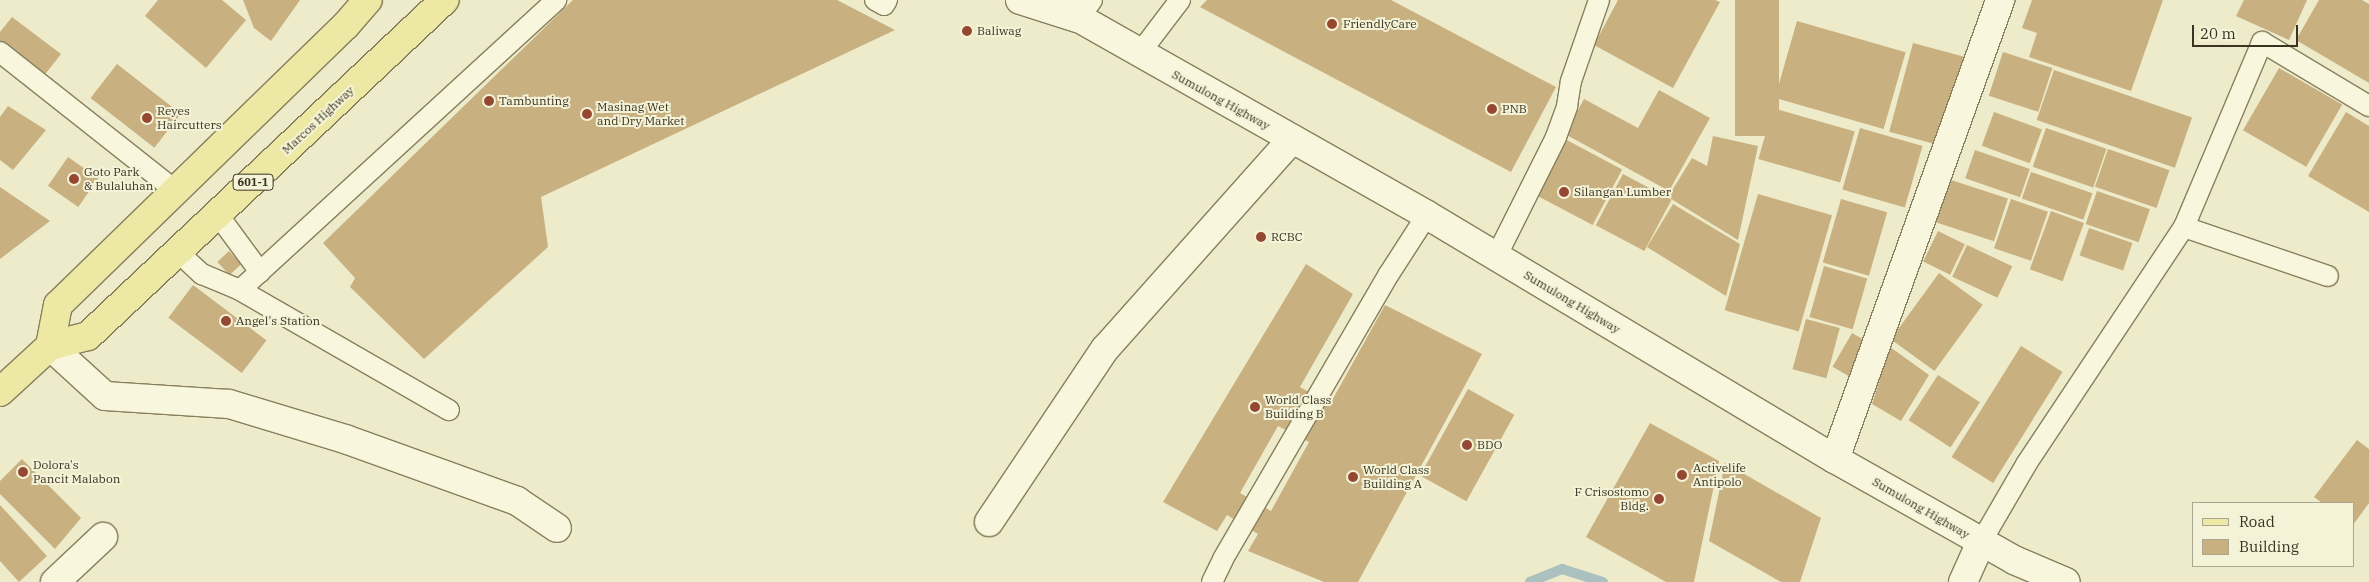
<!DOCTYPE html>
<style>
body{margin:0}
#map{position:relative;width:2369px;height:582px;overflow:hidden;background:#edebc9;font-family:"IBM Plex Serif",serif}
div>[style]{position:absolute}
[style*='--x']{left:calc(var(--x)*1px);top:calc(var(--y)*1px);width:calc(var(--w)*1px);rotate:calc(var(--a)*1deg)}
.stream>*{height:10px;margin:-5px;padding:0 5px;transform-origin:5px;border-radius:5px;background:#aac1c0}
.building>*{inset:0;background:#c9b081;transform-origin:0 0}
.roads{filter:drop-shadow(1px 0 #887f5e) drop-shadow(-1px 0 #887f5e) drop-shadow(0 1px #887f5e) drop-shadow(0 -1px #887f5e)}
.service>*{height:20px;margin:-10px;padding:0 10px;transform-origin:10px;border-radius:10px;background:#f8f6dc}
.minor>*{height:28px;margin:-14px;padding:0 14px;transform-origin:14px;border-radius:14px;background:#f8f6dc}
.secondary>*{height:28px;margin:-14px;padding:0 14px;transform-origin:14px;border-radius:14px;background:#f8f6dc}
.primary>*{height:28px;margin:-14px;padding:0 14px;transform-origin:14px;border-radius:14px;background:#ede8a4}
.dots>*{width:14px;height:14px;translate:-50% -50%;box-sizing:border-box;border:2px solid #f4f3d8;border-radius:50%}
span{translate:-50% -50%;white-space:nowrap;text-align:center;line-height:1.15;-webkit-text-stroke:4px #f4f3d8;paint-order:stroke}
.shield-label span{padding:1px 4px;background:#f4f3d8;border:1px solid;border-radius:4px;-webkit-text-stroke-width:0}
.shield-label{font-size:11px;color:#3a3321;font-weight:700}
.poi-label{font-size:12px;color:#3a3321}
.left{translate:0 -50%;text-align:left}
.right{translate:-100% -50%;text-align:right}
.street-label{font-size:12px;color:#3a3321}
.legend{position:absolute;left:2192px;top:502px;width:162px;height:65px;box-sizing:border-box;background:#f4f3d8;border:1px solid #aaa68f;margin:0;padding:6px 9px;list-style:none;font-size:15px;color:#3a3321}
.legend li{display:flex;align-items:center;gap:10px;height:25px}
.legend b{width:25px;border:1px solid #aaa68f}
.scale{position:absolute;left:2192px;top:25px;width:106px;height:22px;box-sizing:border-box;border:2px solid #3a3321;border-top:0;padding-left:6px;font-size:15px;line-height:18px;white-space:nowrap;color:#3a3321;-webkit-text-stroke:4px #f4f3d8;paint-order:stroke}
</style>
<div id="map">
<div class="stream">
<i style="--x:1530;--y:582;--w:35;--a:-22"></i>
<i style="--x:1562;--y:569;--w:43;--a:17.6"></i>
</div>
<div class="building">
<i style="clip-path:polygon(158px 0,222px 0,246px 20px,206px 68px,145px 16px)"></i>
<i style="clip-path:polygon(243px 0,300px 0,271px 41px,254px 28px)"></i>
<i style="clip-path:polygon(573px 0,837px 0,895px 30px,541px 197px,548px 247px,424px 359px,350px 287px,355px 278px,323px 243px)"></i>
<i style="clip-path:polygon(1207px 0,1391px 0,1556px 87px,1511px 172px,1200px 7px)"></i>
<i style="clip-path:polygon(1618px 0,1715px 0,1720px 2px,1673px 88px,1594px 45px)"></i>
<i style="left:1735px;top:0;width:44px;height:136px"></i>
<i style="clip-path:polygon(2032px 0,2163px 0,2131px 91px,2029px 57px,2037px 33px,2022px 28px)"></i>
<i style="clip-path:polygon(2244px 0,2307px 0,2289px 40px,2236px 16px)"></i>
<i style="clip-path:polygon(2319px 0,2362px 0,2369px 4px,2369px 83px,2296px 40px)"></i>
<i style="clip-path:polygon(12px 17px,61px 54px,43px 77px,0 44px,0 32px)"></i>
<i style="left:1797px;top:21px;width:113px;height:80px;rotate:16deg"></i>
<i style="left:1913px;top:43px;width:56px;height:92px;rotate:15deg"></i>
<i style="left:2003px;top:52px;width:52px;height:46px;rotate:18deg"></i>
<i style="left:117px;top:64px;width:81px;height:43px;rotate:38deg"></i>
<i style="left:2279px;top:68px;width:73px;height:72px;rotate:30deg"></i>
<i style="left:2054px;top:70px;width:146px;height:53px;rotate:19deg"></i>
<i style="clip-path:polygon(1659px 90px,1710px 118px,1669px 191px,1565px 134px,1584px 99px,1638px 128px)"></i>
<i style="clip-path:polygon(8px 106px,46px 130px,13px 170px,0 160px,0 117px)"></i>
<i style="left:1773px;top:108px;width:85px;height:53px;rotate:16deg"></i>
<i style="left:1994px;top:112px;width:51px;height:36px;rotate:20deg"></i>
<i style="clip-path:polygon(2346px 112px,2369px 126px,2369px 212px,2308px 176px)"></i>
<i style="left:1860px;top:128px;width:65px;height:64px;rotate:16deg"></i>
<i style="left:2046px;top:128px;width:64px;height:41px;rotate:19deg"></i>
<i style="clip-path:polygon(1713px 136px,1758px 146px,1738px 240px,1668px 197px,1692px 158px,1707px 166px)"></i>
<i style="left:1563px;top:138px;width:67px;height:63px;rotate:28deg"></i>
<i style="left:2108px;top:149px;width:65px;height:40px;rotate:19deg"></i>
<i style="left:1975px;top:150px;width:58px;height:30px;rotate:19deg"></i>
<i style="left:68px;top:157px;width:37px;height:35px;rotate:35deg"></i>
<i style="left:2031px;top:172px;width:65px;height:28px;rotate:19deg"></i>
<i style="left:1623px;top:174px;width:55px;height:58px;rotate:28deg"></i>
<i style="left:1948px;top:179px;width:63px;height:45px;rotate:18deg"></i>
<i style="clip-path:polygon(0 187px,50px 221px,0 259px)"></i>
<i style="left:2097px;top:191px;width:56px;height:35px;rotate:19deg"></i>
<i style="left:1758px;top:194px;width:77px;height:121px;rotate:16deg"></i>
<i style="left:1841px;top:199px;width:48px;height:66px;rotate:16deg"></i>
<i style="left:2011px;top:199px;width:39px;height:52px;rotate:19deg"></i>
<i style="clip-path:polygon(1673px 204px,1740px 244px,1726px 296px,1647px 247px)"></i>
<i style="left:2051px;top:211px;width:35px;height:62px;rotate:20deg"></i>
<i style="left:2089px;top:228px;width:46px;height:29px;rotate:19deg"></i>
<i style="left:1938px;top:231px;width:30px;height:34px;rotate:26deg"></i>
<i style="left:1967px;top:245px;width:50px;height:35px;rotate:25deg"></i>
<i style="left:229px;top:251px;width:18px;height:16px;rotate:47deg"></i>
<i style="clip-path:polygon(evenodd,1306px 264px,1353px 294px,1300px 387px,1330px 404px,1385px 305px,1482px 354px,1358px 582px,1324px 582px,1248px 551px,1258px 534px,1227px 515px,1217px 531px,1163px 502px,1306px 264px,1278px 426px,1309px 442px,1271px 511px,1240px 493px,1278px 426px)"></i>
<i style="left:1824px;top:266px;width:45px;height:53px;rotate:16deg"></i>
<i style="left:1939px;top:273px;width:54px;height:82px;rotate:36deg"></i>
<i style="left:193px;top:285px;width:92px;height:41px;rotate:37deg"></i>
<i style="left:1806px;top:319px;width:35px;height:52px;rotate:15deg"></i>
<i style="left:1852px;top:333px;width:22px;height:39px;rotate:30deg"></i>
<i style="left:2021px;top:346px;width:49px;height:131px;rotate:32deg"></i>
<i style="clip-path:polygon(1890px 347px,1929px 375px,1901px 421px,1872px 404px)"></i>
<i style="left:1938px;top:375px;width:50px;height:54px;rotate:33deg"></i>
<i style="left:1468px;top:389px;width:53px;height:99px;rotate:29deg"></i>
<i style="clip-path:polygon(1650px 423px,1719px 461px,1694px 582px,1666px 582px,1586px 537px)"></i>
<i style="clip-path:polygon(2357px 440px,2369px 449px,2369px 503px,2353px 525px,2353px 503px,2322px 503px,2314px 497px)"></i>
<i style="clip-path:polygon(22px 459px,81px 518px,55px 549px,0 494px,0 481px)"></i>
<i style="clip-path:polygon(1725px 463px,1821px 518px,1800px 582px,1781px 582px,1709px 541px)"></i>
<i style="clip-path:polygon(0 505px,47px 556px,19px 582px,0 561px)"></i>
</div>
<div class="roads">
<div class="service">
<i style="--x:875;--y:0;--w:10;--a:29"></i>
<i style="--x:884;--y:5;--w:6;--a:-59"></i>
<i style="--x:1079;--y:18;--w:22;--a:-54"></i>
<i style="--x:0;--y:52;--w:224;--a:38.3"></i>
<i style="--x:1139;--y:54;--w:68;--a:-52.8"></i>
<i style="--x:218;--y:215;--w:71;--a:53.6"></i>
<i style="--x:2184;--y:227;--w:152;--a:18.8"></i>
<i style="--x:178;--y:252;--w:33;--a:43"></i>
<i style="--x:202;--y:274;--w:41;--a:22.8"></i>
<i style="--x:240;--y:290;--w:241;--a:29.9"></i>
<i style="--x:1496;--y:257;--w:134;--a:-63.4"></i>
<i style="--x:1556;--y:137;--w:33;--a:-70"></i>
<i style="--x:1567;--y:106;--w:25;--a:-81"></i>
<i style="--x:1571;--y:81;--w:86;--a:-70.9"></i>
<i style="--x:240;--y:290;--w:429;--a:-42.5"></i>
<i style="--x:1981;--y:542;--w:91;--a:-59.8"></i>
<i style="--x:2027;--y:463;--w:283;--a:-56.4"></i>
<i style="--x:2184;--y:227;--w:201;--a:-67.1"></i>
<i style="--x:2262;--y:42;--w:125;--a:30.9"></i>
<i style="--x:1212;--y:582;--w:25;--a:-64"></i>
<i style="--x:1223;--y:559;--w:330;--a:-59.8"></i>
<i style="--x:1389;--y:274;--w:70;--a:-57.2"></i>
</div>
<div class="minor">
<i style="--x:50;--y:346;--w:74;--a:42.3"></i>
<i style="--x:105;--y:396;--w:124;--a:3.7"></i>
<i style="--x:229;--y:404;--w:121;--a:16.8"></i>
<i style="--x:345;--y:439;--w:183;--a:19.8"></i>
<i style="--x:517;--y:501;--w:48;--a:34"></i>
<i style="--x:1835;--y:459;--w:488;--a:-70.2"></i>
<i style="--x:989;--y:522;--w:208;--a:-56.2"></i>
<i style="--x:1105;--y:349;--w:281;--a:-48.3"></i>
<i style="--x:55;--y:582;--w:66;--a:-43.2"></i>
<i style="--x:1963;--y:582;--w:44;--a:-65.8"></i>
</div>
<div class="secondary">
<i style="--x:1020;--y:0;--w:60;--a:17.5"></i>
<i style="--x:1059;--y:0;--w:27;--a:42"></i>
<i style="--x:1079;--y:18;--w:400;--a:29.5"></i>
<i style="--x:1427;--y:215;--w:475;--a:30.9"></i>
<i style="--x:1835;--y:459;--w:206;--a:29.4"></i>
<i style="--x:2014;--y:560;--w:56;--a:22.9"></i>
</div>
<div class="primary">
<i style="--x:50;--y:346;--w:42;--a:-79"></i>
<i style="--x:58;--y:305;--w:402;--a:-44.2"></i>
<i style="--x:346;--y:25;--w:33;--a:-49"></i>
<i style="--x:0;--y:392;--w:68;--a:-42.6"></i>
<i style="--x:50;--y:346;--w:39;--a:-15"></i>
<i style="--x:88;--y:336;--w:490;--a:-43.3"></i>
</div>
</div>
<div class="dots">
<i style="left:1332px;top:24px;background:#954831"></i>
<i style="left:967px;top:31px;background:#954831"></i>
<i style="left:489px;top:101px;background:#954831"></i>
<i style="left:1492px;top:109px;background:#954831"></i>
<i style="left:587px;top:114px;background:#954831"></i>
<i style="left:147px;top:118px;background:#954831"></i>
<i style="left:74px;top:179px;background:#954831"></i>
<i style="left:1564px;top:192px;background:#954831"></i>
<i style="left:1261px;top:237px;background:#954831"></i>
<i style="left:226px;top:321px;background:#954831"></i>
<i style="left:1255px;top:407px;background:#954831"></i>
<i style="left:1467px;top:445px;background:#954831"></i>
<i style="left:23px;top:472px;background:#954831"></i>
<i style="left:1682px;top:475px;background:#954831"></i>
<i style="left:1353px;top:477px;background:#954831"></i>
<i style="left:1659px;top:499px;background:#954831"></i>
</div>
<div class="shield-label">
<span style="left:253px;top:182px">601-1</span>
</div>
<div class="poi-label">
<span class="left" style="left:1343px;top:24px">FriendlyCare</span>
<span class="left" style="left:977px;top:31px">Baliwag</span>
<span class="left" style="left:499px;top:101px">Tambunting</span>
<span class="left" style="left:597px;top:114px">Masinag Wet<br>and Dry Market</span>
<span class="left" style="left:1502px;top:109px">PNB</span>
<span class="left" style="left:157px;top:118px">Reyes<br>Haircutters</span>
<span class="left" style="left:84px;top:179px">Goto Park<br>&amp; Bulaluhan</span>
<span class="left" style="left:1574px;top:192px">Silangan Lumber</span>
<span class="left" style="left:1271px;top:237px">RCBC</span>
<span class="left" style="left:236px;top:321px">Angel's Station</span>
<span class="left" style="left:1265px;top:407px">World Class<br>Building B</span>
<span class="left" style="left:1477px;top:445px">BDO</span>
<span class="left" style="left:33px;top:472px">Dolora's<br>Pancit Malabon</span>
<span class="left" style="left:1693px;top:475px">Activelife<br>Antipolo</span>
<span class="left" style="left:1363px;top:477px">World Class<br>Building A</span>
<span class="right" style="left:1649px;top:499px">F Crisostomo<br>Bldg.</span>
</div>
<div class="street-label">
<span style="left:1221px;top:100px;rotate:29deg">Sumulong Highway</span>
<span style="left:318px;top:120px;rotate:-43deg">Marcos Highway</span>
<span style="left:1572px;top:302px;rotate:31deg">Sumulong Highway</span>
<span style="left:1921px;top:508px;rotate:30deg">Sumulong Highway</span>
</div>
<ul class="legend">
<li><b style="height:6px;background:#ede8a4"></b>Road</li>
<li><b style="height:14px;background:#c9b081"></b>Building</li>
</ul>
<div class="scale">20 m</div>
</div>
